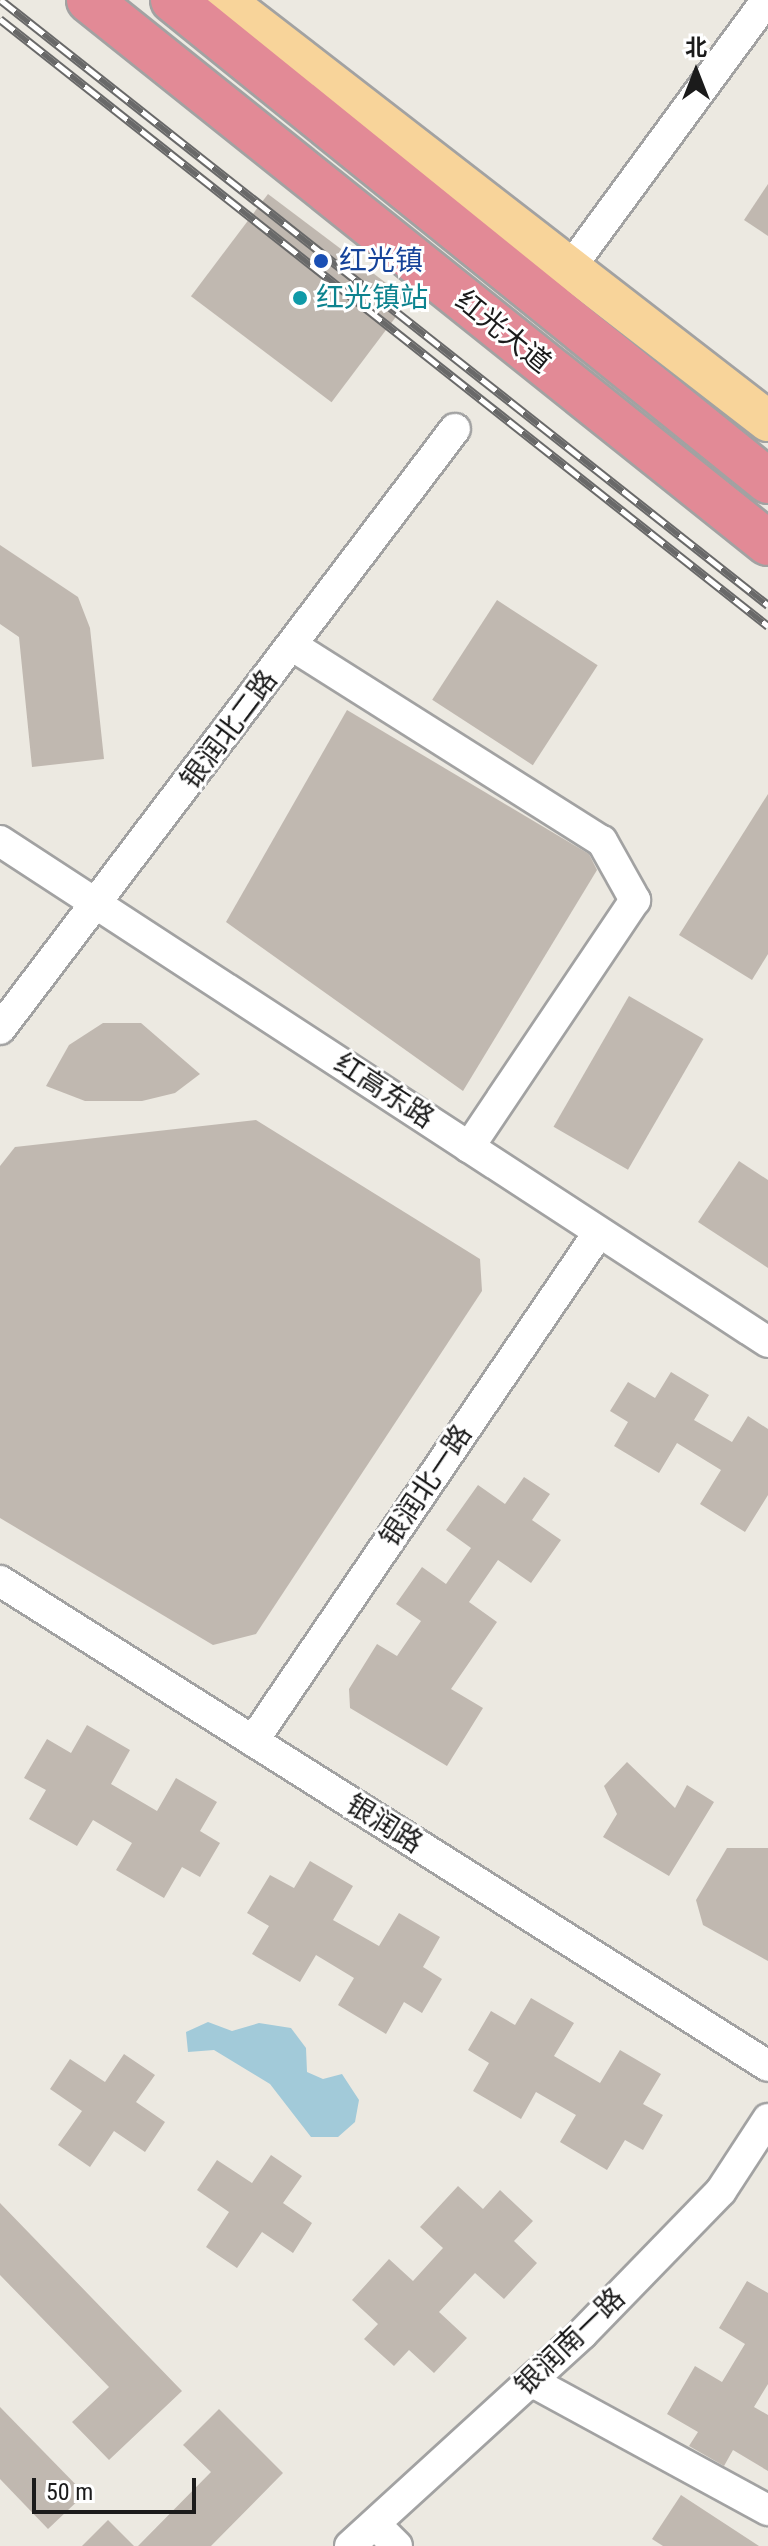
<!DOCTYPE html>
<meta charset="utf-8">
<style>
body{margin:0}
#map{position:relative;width:768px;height:2546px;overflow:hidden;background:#ece9e1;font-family:"Roboto Condensed","Noto Sans SC",sans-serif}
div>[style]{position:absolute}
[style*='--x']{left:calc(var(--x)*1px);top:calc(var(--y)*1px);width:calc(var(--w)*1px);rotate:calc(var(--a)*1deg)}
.water>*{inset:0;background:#a2cad9}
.building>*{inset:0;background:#c0b8b0;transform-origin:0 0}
.roads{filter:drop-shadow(2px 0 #a2a2a2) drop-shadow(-2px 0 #a2a2a2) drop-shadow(0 2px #a2a2a2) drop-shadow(0 -2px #a2a2a2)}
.minor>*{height:30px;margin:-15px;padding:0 15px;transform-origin:15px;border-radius:15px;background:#fff}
.major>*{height:40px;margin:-20px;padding:0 20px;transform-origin:20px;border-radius:20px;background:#f8d49a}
.highway>*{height:44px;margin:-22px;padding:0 22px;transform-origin:22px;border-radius:22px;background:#e28a96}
.rail>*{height:9px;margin-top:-4.5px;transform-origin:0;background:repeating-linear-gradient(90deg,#fff 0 18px,#696969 0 36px);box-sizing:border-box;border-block:2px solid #696969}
.dots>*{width:22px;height:22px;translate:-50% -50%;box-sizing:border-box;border:4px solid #fff;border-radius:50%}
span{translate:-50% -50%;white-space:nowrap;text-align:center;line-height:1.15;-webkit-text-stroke:6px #fff;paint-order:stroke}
.transit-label{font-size:28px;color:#164399}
.left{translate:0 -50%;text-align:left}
.culture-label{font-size:28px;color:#0d838f}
.street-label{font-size:28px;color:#1b1b1b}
.north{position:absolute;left:656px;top:32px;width:80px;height:80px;-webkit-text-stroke:6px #fff;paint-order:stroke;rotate:0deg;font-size:22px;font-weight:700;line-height:32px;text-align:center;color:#1b1b1b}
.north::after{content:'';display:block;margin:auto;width:28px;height:36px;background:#1b1b1b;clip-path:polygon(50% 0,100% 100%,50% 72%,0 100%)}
.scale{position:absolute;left:32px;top:2478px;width:164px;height:36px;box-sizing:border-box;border:4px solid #1b1b1b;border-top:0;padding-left:10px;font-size:24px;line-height:28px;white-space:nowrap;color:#1b1b1b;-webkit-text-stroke:6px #fff;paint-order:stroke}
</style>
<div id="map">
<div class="water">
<i style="clip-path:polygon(208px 2022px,232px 2031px,259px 2023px,291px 2028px,306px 2048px,307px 2072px,323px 2079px,342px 2074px,359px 2100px,355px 2122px,338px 2137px,311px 2137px,270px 2084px,214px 2050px,188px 2052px,186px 2032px)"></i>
</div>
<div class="building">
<i style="clip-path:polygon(768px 184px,768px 236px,744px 220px)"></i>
<i style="left:268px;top:194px;width:176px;height:128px;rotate:37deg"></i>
<i style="clip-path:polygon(0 545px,78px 597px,90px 628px,104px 759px,32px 767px,19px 637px,0 624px)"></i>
<i style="left:497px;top:600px;width:120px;height:119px;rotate:33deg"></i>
<i style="clip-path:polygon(347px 710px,589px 854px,597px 870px,463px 1091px,226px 922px)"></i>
<i style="clip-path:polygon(768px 794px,768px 954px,752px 980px,679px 935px)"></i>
<i style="left:629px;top:996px;width:86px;height:151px;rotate:30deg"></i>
<i style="clip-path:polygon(103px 1023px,141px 1023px,200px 1074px,175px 1093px,142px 1101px,85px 1101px,46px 1086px,69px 1045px)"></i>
<i style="clip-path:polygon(256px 1120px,480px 1259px,482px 1291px,256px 1634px,213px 1645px,0 1518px,0 1166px,15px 1147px)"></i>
<i style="clip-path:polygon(739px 1161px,768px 1180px,768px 1268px,698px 1222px)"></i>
<i style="clip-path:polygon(671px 1372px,709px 1395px,694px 1420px,732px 1442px,748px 1416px,768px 1429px,768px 1495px,745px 1532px,700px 1504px,721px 1470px,677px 1443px,659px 1473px,614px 1446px,628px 1422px,610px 1411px,628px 1382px,655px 1398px)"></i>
<i style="clip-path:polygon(524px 1477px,550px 1494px,532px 1520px,561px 1540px,531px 1583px,498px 1560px,469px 1602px,497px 1622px,451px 1689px,483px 1708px,447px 1766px,350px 1708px,349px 1689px,377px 1644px,397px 1656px,421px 1621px,396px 1604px,422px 1567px,446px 1584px,471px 1548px,446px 1530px,478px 1485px,505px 1504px)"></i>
<i style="clip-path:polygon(87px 1725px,130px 1750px,111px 1784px,157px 1811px,176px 1778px,217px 1802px,200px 1831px,220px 1843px,200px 1877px,182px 1867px,164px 1898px,116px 1870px,132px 1843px,93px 1820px,77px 1846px,29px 1819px,46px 1790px,24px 1778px,47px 1739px,71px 1753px)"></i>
<i style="clip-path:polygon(627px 1762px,675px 1808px,687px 1785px,714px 1802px,669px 1876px,603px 1837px,617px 1814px,604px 1786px)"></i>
<i style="clip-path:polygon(727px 1848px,768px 1848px,768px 1961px,703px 1925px,696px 1900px)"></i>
<i style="clip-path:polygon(310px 1861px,353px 1886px,333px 1920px,379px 1946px,399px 1913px,440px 1937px,423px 1967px,442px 1979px,422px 2013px,404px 2002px,386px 2034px,338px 2005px,354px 1978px,316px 1955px,300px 1982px,252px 1954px,269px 1926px,247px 1913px,270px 1875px,294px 1888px)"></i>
<i style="clip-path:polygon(531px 1998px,574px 2023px,554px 2056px,600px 2083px,620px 2050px,661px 2074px,643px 2104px,663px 2115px,643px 2150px,625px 2140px,607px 2170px,560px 2142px,576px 2115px,536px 2092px,521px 2119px,473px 2091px,489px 2063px,468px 2050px,491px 2011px,515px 2025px)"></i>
<i style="clip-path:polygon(124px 2054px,155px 2075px,136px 2102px,165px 2122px,145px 2152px,114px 2131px,90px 2167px,58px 2145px,82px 2111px,50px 2089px,70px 2059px,105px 2082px)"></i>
<i style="clip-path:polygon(271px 2155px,302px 2176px,283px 2203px,312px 2223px,293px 2253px,262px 2232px,237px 2268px,206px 2247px,229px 2212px,197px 2190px,217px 2160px,252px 2183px)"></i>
<i style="clip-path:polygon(458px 2186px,483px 2209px,500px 2190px,533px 2221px,514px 2241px,537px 2263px,504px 2299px,475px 2273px,439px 2312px,467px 2338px,434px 2373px,409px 2350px,394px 2366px,364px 2339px,378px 2324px,352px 2300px,389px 2259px,413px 2281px,443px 2248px,420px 2227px)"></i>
<i style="clip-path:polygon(0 2203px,182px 2391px,109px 2460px,72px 2422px,109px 2387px,0 2275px)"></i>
<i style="clip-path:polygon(747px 2281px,768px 2293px,768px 2384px,754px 2407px,768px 2415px,768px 2471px,733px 2450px,724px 2466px,689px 2446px,698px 2432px,667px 2414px,695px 2366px,722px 2382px,745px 2344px,719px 2328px)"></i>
<i style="clip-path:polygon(0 2407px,85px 2494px,48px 2529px,0 2479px)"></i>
<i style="clip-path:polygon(219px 2409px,283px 2473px,211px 2546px,138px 2546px,211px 2472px,183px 2445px)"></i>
<i style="clip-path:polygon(681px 2495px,759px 2546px,663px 2546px,652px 2539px)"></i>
<i style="clip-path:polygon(108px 2520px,134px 2546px,82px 2546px)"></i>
</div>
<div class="roads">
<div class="minor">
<i style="--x:570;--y:268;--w:333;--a:-53.7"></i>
<i style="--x:293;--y:646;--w:365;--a:32.3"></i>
<i style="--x:602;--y:841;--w:68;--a:60.8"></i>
<i style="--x:635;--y:900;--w:298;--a:123.9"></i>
<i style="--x:0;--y:841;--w:917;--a:33.12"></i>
<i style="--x:0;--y:1029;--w:753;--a:-52.83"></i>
<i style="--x:0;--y:1581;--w:908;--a:32.27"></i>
<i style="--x:253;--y:1741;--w:615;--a:-55.79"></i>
<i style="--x:531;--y:2381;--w:270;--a:28.6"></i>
<i style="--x:375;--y:2524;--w:31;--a:45"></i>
<i style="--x:350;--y:2546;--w:314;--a:-42.4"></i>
<i style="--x:582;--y:2334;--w:199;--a:-45.8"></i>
<i style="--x:721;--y:2191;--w:86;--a:-56.9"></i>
</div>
<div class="major">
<i style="--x:224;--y:0;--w:688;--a:37.74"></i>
</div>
<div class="highway">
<i style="--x:89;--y:0;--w:869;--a:38.65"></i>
<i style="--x:173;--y:0;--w:765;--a:38.95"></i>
</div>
</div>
<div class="rail">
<i style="--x:1;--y:0;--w:977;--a:38.27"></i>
<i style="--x:0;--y:19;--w:979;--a:38.32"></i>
</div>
<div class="dots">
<i style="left:321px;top:261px;background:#1a4fb4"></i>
<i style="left:300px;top:298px;background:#0f9aa8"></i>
</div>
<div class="transit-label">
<span class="left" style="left:339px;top:261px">红光镇</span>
</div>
<div class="culture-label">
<span class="left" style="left:316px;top:298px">红光镇站</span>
</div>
<div class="street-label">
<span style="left:503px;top:332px;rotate:39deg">红光大道</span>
<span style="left:229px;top:730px;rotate:-53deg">银润北二路</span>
<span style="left:384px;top:1091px;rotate:33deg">红高东路</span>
<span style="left:426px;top:1486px;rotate:-56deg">银润北一路</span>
<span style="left:384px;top:1824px;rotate:32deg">银润路</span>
<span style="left:570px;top:2342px;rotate:-44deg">银润南一路</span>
</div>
<div class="north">北</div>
<div class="scale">50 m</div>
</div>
